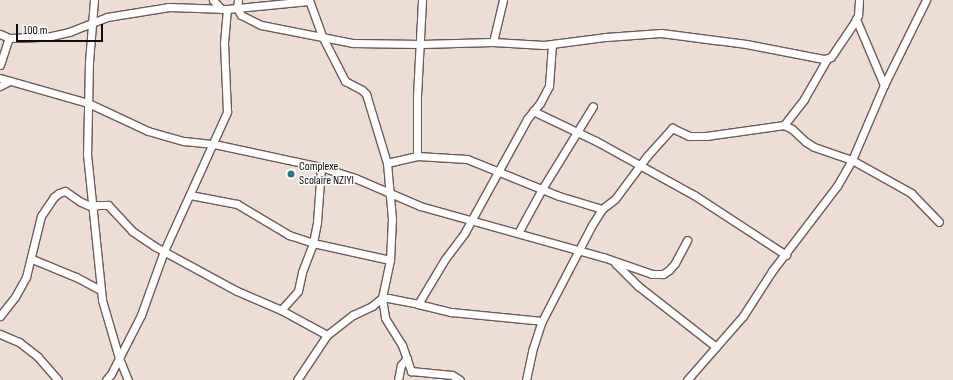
<!DOCTYPE html>
<style>
body{margin:0}
#map{position:relative;width:953px;height:380px;overflow:hidden;background:#eeddd5;font-family:"Sofia Sans Condensed",sans-serif}
div>[style]{position:absolute}
[style*='--x']{left:calc(var(--x)*1px);top:calc(var(--y)*1px);width:calc(var(--w)*1px);rotate:calc(var(--a)*1deg)}
.roads{filter:drop-shadow(1px 0 #6a5c54) drop-shadow(-1px 0 #6a5c54) drop-shadow(0 1px #6a5c54) drop-shadow(0 -1px #6a5c54)}
.street>*{height:7px;margin:-3.5px;padding:0 3.5px;transform-origin:3.5px;border-radius:3.5px;background:#fff}
.dots>*{width:11px;height:11px;translate:-50% -50%;box-sizing:border-box;border:2px solid #fff;border-radius:50%}
span{translate:-50% -50%;white-space:nowrap;text-align:center;line-height:1.15;-webkit-text-stroke:3px #fff;paint-order:stroke}
.poi-label{font-size:12px;color:#110b09}
.left{translate:0 -50%;text-align:left}
.scale{position:absolute;left:16px;top:24px;width:87px;height:18px;box-sizing:border-box;border:2px solid #110b09;border-top:0;padding-left:5px;font-size:12px;line-height:14px;white-space:nowrap;color:#110b09;-webkit-text-stroke:3px #fff;paint-order:stroke}
</style>
<div id="map">
<div class="roads">
<div class="street">
<i style="--x:94;--y:0;--w:62;--a:94.6"></i>
<i style="--x:89;--y:62;--w:92;--a:91.2"></i>
<i style="--x:87;--y:154;--w:147;--a:84.1"></i>
<i style="--x:102;--y:300;--w:60;--a:73.7"></i>
<i style="--x:119;--y:358;--w:24;--a:68"></i>
<i style="--x:213;--y:0;--w:12;--a:48"></i>
<i style="--x:238;--y:0;--w:8;--a:97"></i>
<i style="--x:237;--y:8;--w:8;--a:60"></i>
<i style="--x:241;--y:15;--w:22;--a:27"></i>
<i style="--x:261;--y:25;--w:94;--a:11.1"></i>
<i style="--x:353;--y:43;--w:68;--a:0.8"></i>
<i style="--x:421;--y:44;--w:72;--a:-1.6"></i>
<i style="--x:493;--y:42;--w:51;--a:3.4"></i>
<i style="--x:544;--y:45;--w:63;--a:-7.4"></i>
<i style="--x:606;--y:37;--w:55;--a:-4.2"></i>
<i style="--x:661;--y:33;--w:86;--a:7.4"></i>
<i style="--x:746;--y:44;--w:79;--a:10.9"></i>
<i style="--x:824;--y:59;--w:7;--a:-16"></i>
<i style="--x:831;--y:57;--w:41;--a:-55.9"></i>
<i style="--x:854;--y:23;--w:9;--a:-63"></i>
<i style="--x:858;--y:15;--w:15;--a:-86"></i>
<i style="--x:309;--y:0;--w:38;--a:70"></i>
<i style="--x:322;--y:36;--w:51;--a:62.9"></i>
<i style="--x:345;--y:81;--w:19;--a:28"></i>
<i style="--x:362;--y:90;--w:6;--a:45"></i>
<i style="--x:366;--y:94;--w:72;--a:73.1"></i>
<i style="--x:387;--y:163;--w:56;--a:84.9"></i>
<i style="--x:392;--y:219;--w:41;--a:92.8"></i>
<i style="--x:390;--y:260;--w:39;--a:102"></i>
<i style="--x:382;--y:298;--w:20;--a:81"></i>
<i style="--x:385;--y:318;--w:32;--a:58"></i>
<i style="--x:402;--y:345;--w:28;--a:71"></i>
<i style="--x:411;--y:371;--w:41;--a:5.6"></i>
<i style="--x:452;--y:375;--w:9;--a:32"></i>
<i style="--x:856;--y:19;--w:72;--a:67"></i>
<i style="--x:0;--y:34;--w:10;--a:24"></i>
<i style="--x:9;--y:38;--w:38;--a:-2"></i>
<i style="--x:47;--y:37;--w:23;--a:-13"></i>
<i style="--x:69;--y:32;--w:41;--a:-21.5"></i>
<i style="--x:107;--y:17;--w:63;--a:-9.2"></i>
<i style="--x:169;--y:7;--w:58;--a:2"></i>
<i style="--x:227;--y:9;--w:82;--a:-5.6"></i>
<i style="--x:493;--y:42;--w:43;--a:-76.6"></i>
<i style="--x:0;--y:65;--w:28;--a:-72"></i>
<i style="--x:0;--y:78;--w:91;--a:15.9"></i>
<i style="--x:88;--y:103;--w:66;--a:25"></i>
<i style="--x:148;--y:131;--w:37;--a:16"></i>
<i style="--x:184;--y:141;--w:30;--a:6"></i>
<i style="--x:214;--y:144;--w:109;--a:12.1"></i>
<i style="--x:321;--y:167;--w:36;--a:18"></i>
<i style="--x:355;--y:178;--w:71;--a:23.3"></i>
<i style="--x:420;--y:206;--w:190;--a:15.6"></i>
<i style="--x:603;--y:257;--w:52;--a:19.1"></i>
<i style="--x:652;--y:274;--w:11;--a:0"></i>
<i style="--x:663;--y:274;--w:7;--a:-34"></i>
<i style="--x:669;--y:270;--w:9;--a:-49"></i>
<i style="--x:675;--y:263;--w:26;--a:-62"></i>
<i style="--x:0;--y:86;--w:11;--a:-27"></i>
<i style="--x:533;--y:111;--w:70;--a:25.5"></i>
<i style="--x:596;--y:141;--w:112;--a:28.9"></i>
<i style="--x:694;--y:195;--w:110;--a:33.1"></i>
<i style="--x:784;--y:125;--w:33;--a:-52"></i>
<i style="--x:804;--y:99;--w:46;--a:-60.1"></i>
<i style="--x:417;--y:156;--w:50;--a:3.4"></i>
<i style="--x:467;--y:159;--w:99;--a:21.9"></i>
<i style="--x:559;--y:196;--w:45;--a:16.8"></i>
<i style="--x:387;--y:163;--w:31;--a:-13"></i>
<i style="--x:417;--y:156;--w:60;--a:-90"></i>
<i style="--x:417;--y:96;--w:96;--a:-87"></i>
<i style="--x:190;--y:195;--w:48;--a:10.8"></i>
<i style="--x:237;--y:204;--w:61;--a:30.8"></i>
<i style="--x:289;--y:235;--w:25;--a:18"></i>
<i style="--x:313;--y:243;--w:79;--a:12.4"></i>
<i style="--x:518;--y:233;--w:50;--a:-61.4"></i>
<i style="--x:542;--y:189;--w:97;--a:-58.4"></i>
<i style="--x:32;--y:259;--w:48;--a:22.2"></i>
<i style="--x:76;--y:277;--w:27;--a:28"></i>
<i style="--x:615;--y:263;--w:33;--a:45"></i>
<i style="--x:638;--y:286;--w:99;--a:38"></i>
<i style="--x:418;--y:304;--w:52;--a:-59"></i>
<i style="--x:445;--y:259;--w:34;--a:-53"></i>
<i style="--x:465;--y:232;--w:129;--a:-61.2"></i>
<i style="--x:527;--y:119;--w:21;--a:-51"></i>
<i style="--x:540;--y:103;--w:19;--a:-62"></i>
<i style="--x:549;--y:86;--w:42;--a:-85.9"></i>
<i style="--x:281;--y:310;--w:25;--a:-48"></i>
<i style="--x:298;--y:291;--w:19;--a:-78"></i>
<i style="--x:302;--y:272;--w:31;--a:-69"></i>
<i style="--x:313;--y:243;--w:21;--a:-79"></i>
<i style="--x:317;--y:222;--w:55;--a:-85.8"></i>
<i style="--x:0;--y:316;--w:24;--a:-52"></i>
<i style="--x:15;--y:297;--w:23;--a:-61"></i>
<i style="--x:26;--y:277;--w:63;--a:-76.2"></i>
<i style="--x:41;--y:216;--w:23;--a:-56"></i>
<i style="--x:54;--y:197;--w:6;--a:-39"></i>
<i style="--x:59;--y:193;--w:6;--a:-18"></i>
<i style="--x:65;--y:191;--w:19;--a:35"></i>
<i style="--x:81;--y:202;--w:12;--a:24"></i>
<i style="--x:92;--y:207;--w:6;--a:-18"></i>
<i style="--x:98;--y:205;--w:10;--a:0"></i>
<i style="--x:108;--y:205;--w:35;--a:47"></i>
<i style="--x:132;--y:231;--w:27;--a:34"></i>
<i style="--x:154;--y:246;--w:94;--a:28.5"></i>
<i style="--x:237;--y:291;--w:48;--a:23.4"></i>
<i style="--x:281;--y:310;--w:52;--a:28.5"></i>
<i style="--x:0;--y:334;--w:21;--a:23"></i>
<i style="--x:19;--y:342;--w:24;--a:38"></i>
<i style="--x:38;--y:357;--w:30;--a:49"></i>
<i style="--x:106;--y:380;--w:8;--a:-50"></i>
<i style="--x:111;--y:374;--w:66;--a:-63"></i>
<i style="--x:141;--y:315;--w:68;--a:-70.2"></i>
<i style="--x:164;--y:251;--w:153;--a:-65.6"></i>
<i style="--x:227;--y:112;--w:69;--a:-92.5"></i>
<i style="--x:224;--y:43;--w:34;--a:-85"></i>
<i style="--x:297;--y:380;--w:54;--a:-56.3"></i>
<i style="--x:327;--y:335;--w:33;--a:-38"></i>
<i style="--x:353;--y:315;--w:21;--a:-25"></i>
<i style="--x:372;--y:306;--w:13;--a:-39"></i>
<i style="--x:382;--y:298;--w:6;--a:0"></i>
<i style="--x:388;--y:298;--w:31;--a:11"></i>
<i style="--x:418;--y:304;--w:34;--a:14"></i>
<i style="--x:451;--y:312;--w:91;--a:5.6"></i>
<i style="--x:398;--y:380;--w:15;--a:-79"></i>
<i style="--x:401;--y:365;--w:9;--a:-49"></i>
<i style="--x:526;--y:380;--w:30;--a:-78"></i>
<i style="--x:532;--y:351;--w:32;--a:-72"></i>
<i style="--x:542;--y:321;--w:108;--a:-62.5"></i>
<i style="--x:592;--y:225;--w:19;--a:-58"></i>
<i style="--x:602;--y:209;--w:16;--a:-38"></i>
<i style="--x:615;--y:199;--w:54;--a:-53.3"></i>
<i style="--x:647;--y:156;--w:38;--a:-48"></i>
<i style="--x:672;--y:128;--w:19;--a:25"></i>
<i style="--x:689;--y:136;--w:17;--a:0"></i>
<i style="--x:706;--y:136;--w:79;--a:-8"></i>
<i style="--x:784;--y:125;--w:9;--a:27"></i>
<i style="--x:792;--y:129;--w:19;--a:43"></i>
<i style="--x:806;--y:142;--w:9;--a:32"></i>
<i style="--x:814;--y:147;--w:40;--a:18.9"></i>
<i style="--x:852;--y:160;--w:68;--a:29.2"></i>
<i style="--x:911;--y:193;--w:40;--a:46"></i>
<i style="--x:687;--y:380;--w:85;--a:-48.8"></i>
<i style="--x:743;--y:316;--w:54;--a:-57.2"></i>
<i style="--x:772;--y:271;--w:107;--a:-52.6"></i>
<i style="--x:837;--y:186;--w:30;--a:-60"></i>
<i style="--x:852;--y:160;--w:82;--a:-66.9"></i>
<i style="--x:884;--y:85;--w:95;--a:-63.7"></i>
</div>
</div>
<div class="dots">
<i style="left:291px;top:174px;background:#307384"></i>
</div>
<div class="poi-label">
<span class="left" style="left:299px;top:174px">Complexe<br>Scolaire NZIYI</span>
</div>
<div class="scale">100 m</div>
</div>
